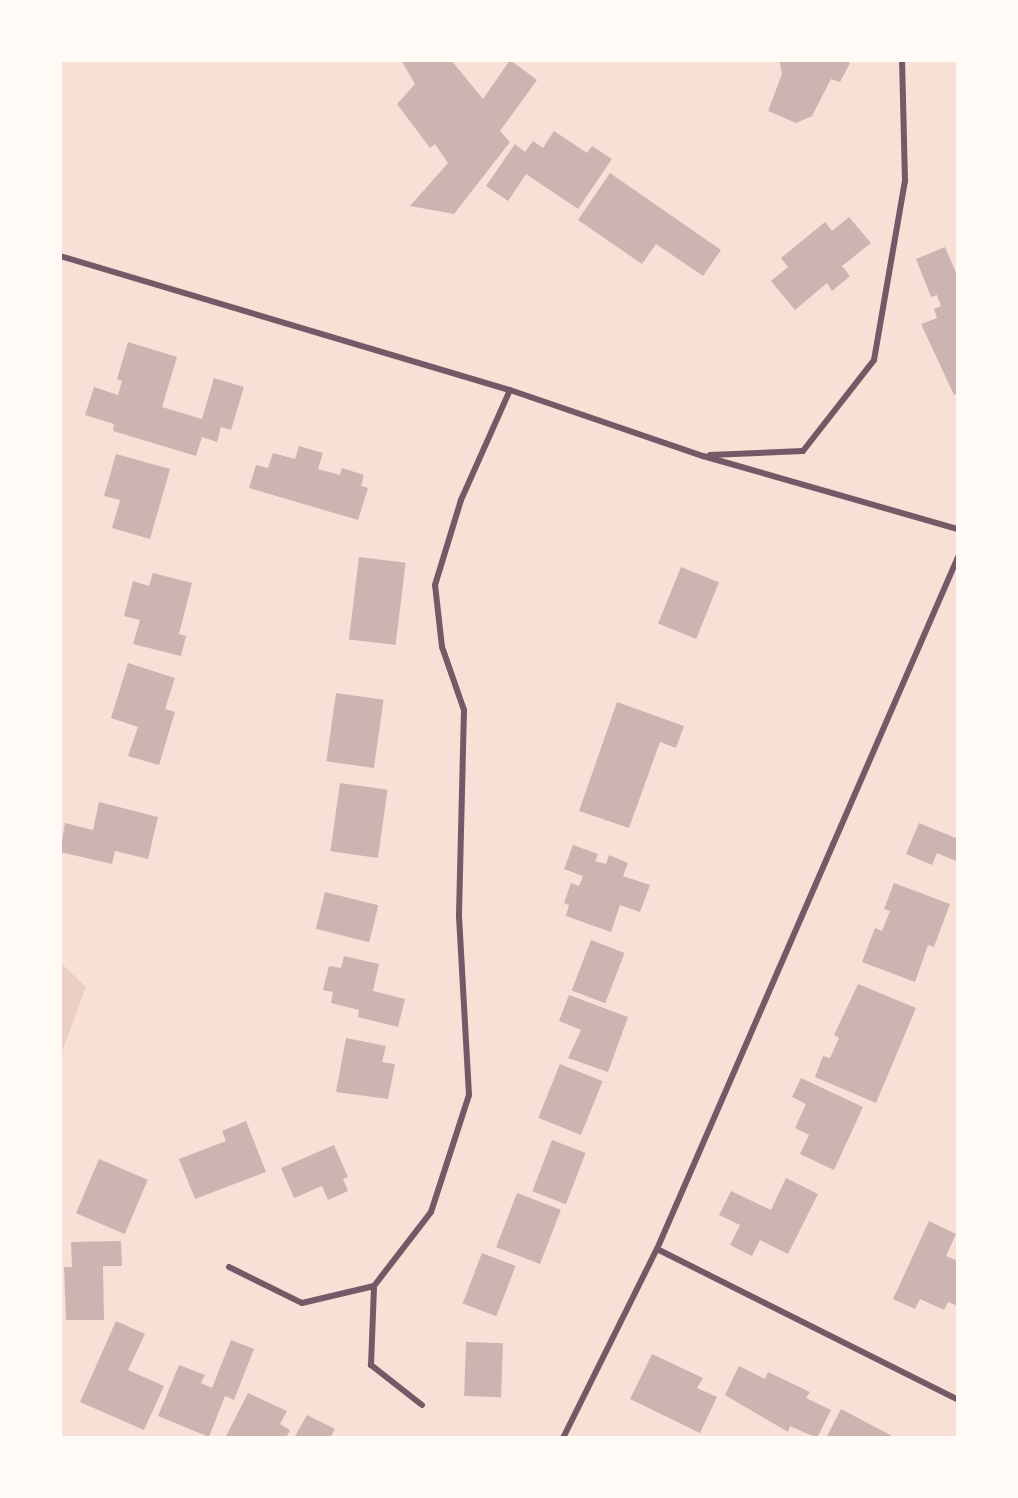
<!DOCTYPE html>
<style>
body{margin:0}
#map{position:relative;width:1018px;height:1498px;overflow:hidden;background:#f7e1d7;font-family:"Golos Text",sans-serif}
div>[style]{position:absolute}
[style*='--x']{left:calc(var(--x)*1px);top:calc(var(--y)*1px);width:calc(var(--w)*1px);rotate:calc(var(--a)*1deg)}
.green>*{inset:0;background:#ebcfc5}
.building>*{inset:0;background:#ccb4b1;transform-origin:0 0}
.minor>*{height:6px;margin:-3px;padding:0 3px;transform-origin:3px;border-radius:3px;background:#755966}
span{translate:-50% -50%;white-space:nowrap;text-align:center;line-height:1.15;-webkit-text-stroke:5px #fffaf5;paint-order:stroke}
.frame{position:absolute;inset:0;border:62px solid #fffaf5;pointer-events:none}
</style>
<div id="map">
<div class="green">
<i style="clip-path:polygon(60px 962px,86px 987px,60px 1057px)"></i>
</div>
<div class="building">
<i style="clip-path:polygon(401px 60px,451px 60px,483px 99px,510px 60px,537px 80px,500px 131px,510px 142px,454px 214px,410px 206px,448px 163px,435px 144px,430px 148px,397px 104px,415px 84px)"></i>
<i style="clip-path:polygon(779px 60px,845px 60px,850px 63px,840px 82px,831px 79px,812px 116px,796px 123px,768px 111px,782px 74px)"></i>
<i style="clip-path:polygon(554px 131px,587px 153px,592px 146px,612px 159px,578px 209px,526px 174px,508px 201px,486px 186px,515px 144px,525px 152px,533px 141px,543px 148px)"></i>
<i style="clip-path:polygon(610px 173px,721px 250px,703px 276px,656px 244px,642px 264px,578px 220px)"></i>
<i style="clip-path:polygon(849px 217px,871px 243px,842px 266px,850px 276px,832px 291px,827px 283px,795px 310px,771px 281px,788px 267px,781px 258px,825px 222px,832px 231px)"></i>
<i style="clip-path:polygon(945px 247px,958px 277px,958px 393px,954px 395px,921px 324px,937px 318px,934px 309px,941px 306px,937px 295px,931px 297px,916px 259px)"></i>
<i style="clip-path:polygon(128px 342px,177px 357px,162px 407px,202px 419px,214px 378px,244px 387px,231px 430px,221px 427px,217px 442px,202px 437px,196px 456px,113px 431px,114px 424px,85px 415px,94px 387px,118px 395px,122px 381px,117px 379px)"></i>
<i style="clip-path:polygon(299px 446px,323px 453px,318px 469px,340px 475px,342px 468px,364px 475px,361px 486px,368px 488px,358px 520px,249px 488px,256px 465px,268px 468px,273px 453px,295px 459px)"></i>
<i style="clip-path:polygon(116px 454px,170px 469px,150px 539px,112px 528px,120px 500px,104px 496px)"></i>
<i style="left:359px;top:557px;width:47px;height:83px;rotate:7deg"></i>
<i style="left:681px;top:567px;width:41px;height:61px;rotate:22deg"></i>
<i style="clip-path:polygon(153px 573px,192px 583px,179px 634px,186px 636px,181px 656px,133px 644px,140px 620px,124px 616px,133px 581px,149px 586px)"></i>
<i style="clip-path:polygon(128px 663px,175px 678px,165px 709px,175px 712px,159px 765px,128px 756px,138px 727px,111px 718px)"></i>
<i style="left:336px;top:693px;width:48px;height:69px;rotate:8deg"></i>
<i style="clip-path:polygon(617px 702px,684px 726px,676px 748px,660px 742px,629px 828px,579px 811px)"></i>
<i style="left:340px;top:783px;width:48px;height:69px;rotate:8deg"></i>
<i style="clip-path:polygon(99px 802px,158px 817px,148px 859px,115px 851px,112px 864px,60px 852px,65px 823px,93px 830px)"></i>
<i style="clip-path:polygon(919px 823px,958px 839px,958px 862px,937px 853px,932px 865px,906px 854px)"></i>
<i style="clip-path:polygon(573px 845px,598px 854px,595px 861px,606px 864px,609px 855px,628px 863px,623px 876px,650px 885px,640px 912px,620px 905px,611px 932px,566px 916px,569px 905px,564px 903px,571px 883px,579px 886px,583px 876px,564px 869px)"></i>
<i style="clip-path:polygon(894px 883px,950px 904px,934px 947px,928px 945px,915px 982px,862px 962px,875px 928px,882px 931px,890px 911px,884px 909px)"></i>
<i style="left:325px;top:892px;width:55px;height:38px;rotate:14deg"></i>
<i style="left:591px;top:940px;width:36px;height:54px;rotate:21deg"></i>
<i style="clip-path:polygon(344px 956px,379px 964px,373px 991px,405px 999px,398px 1027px,358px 1017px,359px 1010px,331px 1003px,333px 992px,323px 990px,329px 966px,341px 968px)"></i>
<i style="clip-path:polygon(858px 984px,916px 1008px,876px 1103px,815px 1077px,823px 1056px,830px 1058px,839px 1038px,834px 1035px)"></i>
<i style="clip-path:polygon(569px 995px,628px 1017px,608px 1072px,568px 1058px,581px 1030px,559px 1021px)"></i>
<i style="clip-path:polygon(346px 1038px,386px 1046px,382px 1062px,395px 1064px,388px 1099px,336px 1092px)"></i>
<i style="left:560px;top:1064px;width:46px;height:58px;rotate:22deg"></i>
<i style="clip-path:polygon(801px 1078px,863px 1107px,834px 1170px,800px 1154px,809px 1135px,795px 1128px,806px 1104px,792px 1097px)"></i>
<i style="clip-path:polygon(246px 1121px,266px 1172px,195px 1199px,179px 1159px,226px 1141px,222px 1131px)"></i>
<i style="left:552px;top:1140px;width:36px;height:55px;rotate:21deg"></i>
<i style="clip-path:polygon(334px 1145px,348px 1177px,343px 1179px,348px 1191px,328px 1200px,322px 1186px,294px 1198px,281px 1168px)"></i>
<i style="left:99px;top:1159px;width:53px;height:59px;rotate:23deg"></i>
<i style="clip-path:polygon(786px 1178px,818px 1194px,788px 1254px,760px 1240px,752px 1256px,730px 1245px,740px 1225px,719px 1215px,731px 1191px,771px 1210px)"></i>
<i style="left:517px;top:1193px;width:47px;height:58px;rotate:21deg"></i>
<i style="clip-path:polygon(929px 1221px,956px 1234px,946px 1256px,958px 1261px,958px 1306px,948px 1302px,944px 1310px,920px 1299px,915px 1309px,893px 1299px)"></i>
<i style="clip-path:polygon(121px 1241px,122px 1266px,103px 1266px,104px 1320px,66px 1320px,64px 1267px,72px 1267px,71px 1242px)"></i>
<i style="left:482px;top:1253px;width:36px;height:54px;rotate:21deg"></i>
<i style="clip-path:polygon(116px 1321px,145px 1334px,128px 1370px,164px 1386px,144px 1430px,80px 1402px)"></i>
<i style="clip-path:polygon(231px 1340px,254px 1349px,234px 1400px,225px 1396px,209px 1437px,158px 1416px,179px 1365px,205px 1375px,201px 1383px,212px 1388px)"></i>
<i style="left:466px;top:1342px;width:37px;height:54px;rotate:2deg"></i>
<i style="clip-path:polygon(652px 1354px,703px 1378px,697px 1388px,717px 1397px,700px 1433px,630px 1399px)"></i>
<i style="clip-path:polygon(739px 1366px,765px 1379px,768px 1372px,810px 1392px,806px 1398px,831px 1410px,817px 1438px,790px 1426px,788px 1432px,725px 1395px)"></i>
<i style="clip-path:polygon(248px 1393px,287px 1411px,280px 1424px,290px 1430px,286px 1438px,225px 1438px)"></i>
<i style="clip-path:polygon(841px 1409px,896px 1438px,826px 1438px)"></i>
<i style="clip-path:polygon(307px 1415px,335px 1429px,330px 1438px,294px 1438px)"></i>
</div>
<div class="minor">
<i style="--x:60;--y:256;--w:470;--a:16.6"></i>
<i style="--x:510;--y:390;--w:204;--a:18.9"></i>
<i style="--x:703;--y:456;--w:265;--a:16"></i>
<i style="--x:710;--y:455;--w:93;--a:-2.5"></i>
<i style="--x:803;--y:451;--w:115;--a:-52"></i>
<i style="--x:874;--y:360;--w:182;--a:-80.2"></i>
<i style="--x:905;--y:181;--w:121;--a:-91.4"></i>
<i style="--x:657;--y:1249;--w:337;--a:26.6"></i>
<i style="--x:229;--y:1267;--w:81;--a:26.3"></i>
<i style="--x:302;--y:1303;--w:74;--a:-13.3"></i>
<i style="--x:422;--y:1405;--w:65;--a:-141.9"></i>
<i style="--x:371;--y:1365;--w:79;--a:-87.8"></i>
<i style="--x:374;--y:1286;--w:93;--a:-52.4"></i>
<i style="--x:431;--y:1212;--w:123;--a:-72"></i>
<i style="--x:469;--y:1095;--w:181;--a:-93.2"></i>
<i style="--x:459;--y:914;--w:204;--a:-88.6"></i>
<i style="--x:464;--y:710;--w:67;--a:-109.2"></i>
<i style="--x:442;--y:647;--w:62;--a:-96.4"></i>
<i style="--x:435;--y:585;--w:89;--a:-73"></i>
<i style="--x:461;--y:500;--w:120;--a:-66"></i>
<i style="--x:563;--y:1438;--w:211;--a:-63.6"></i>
<i style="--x:657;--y:1249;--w:755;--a:-66.49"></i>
</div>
<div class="frame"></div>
</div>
